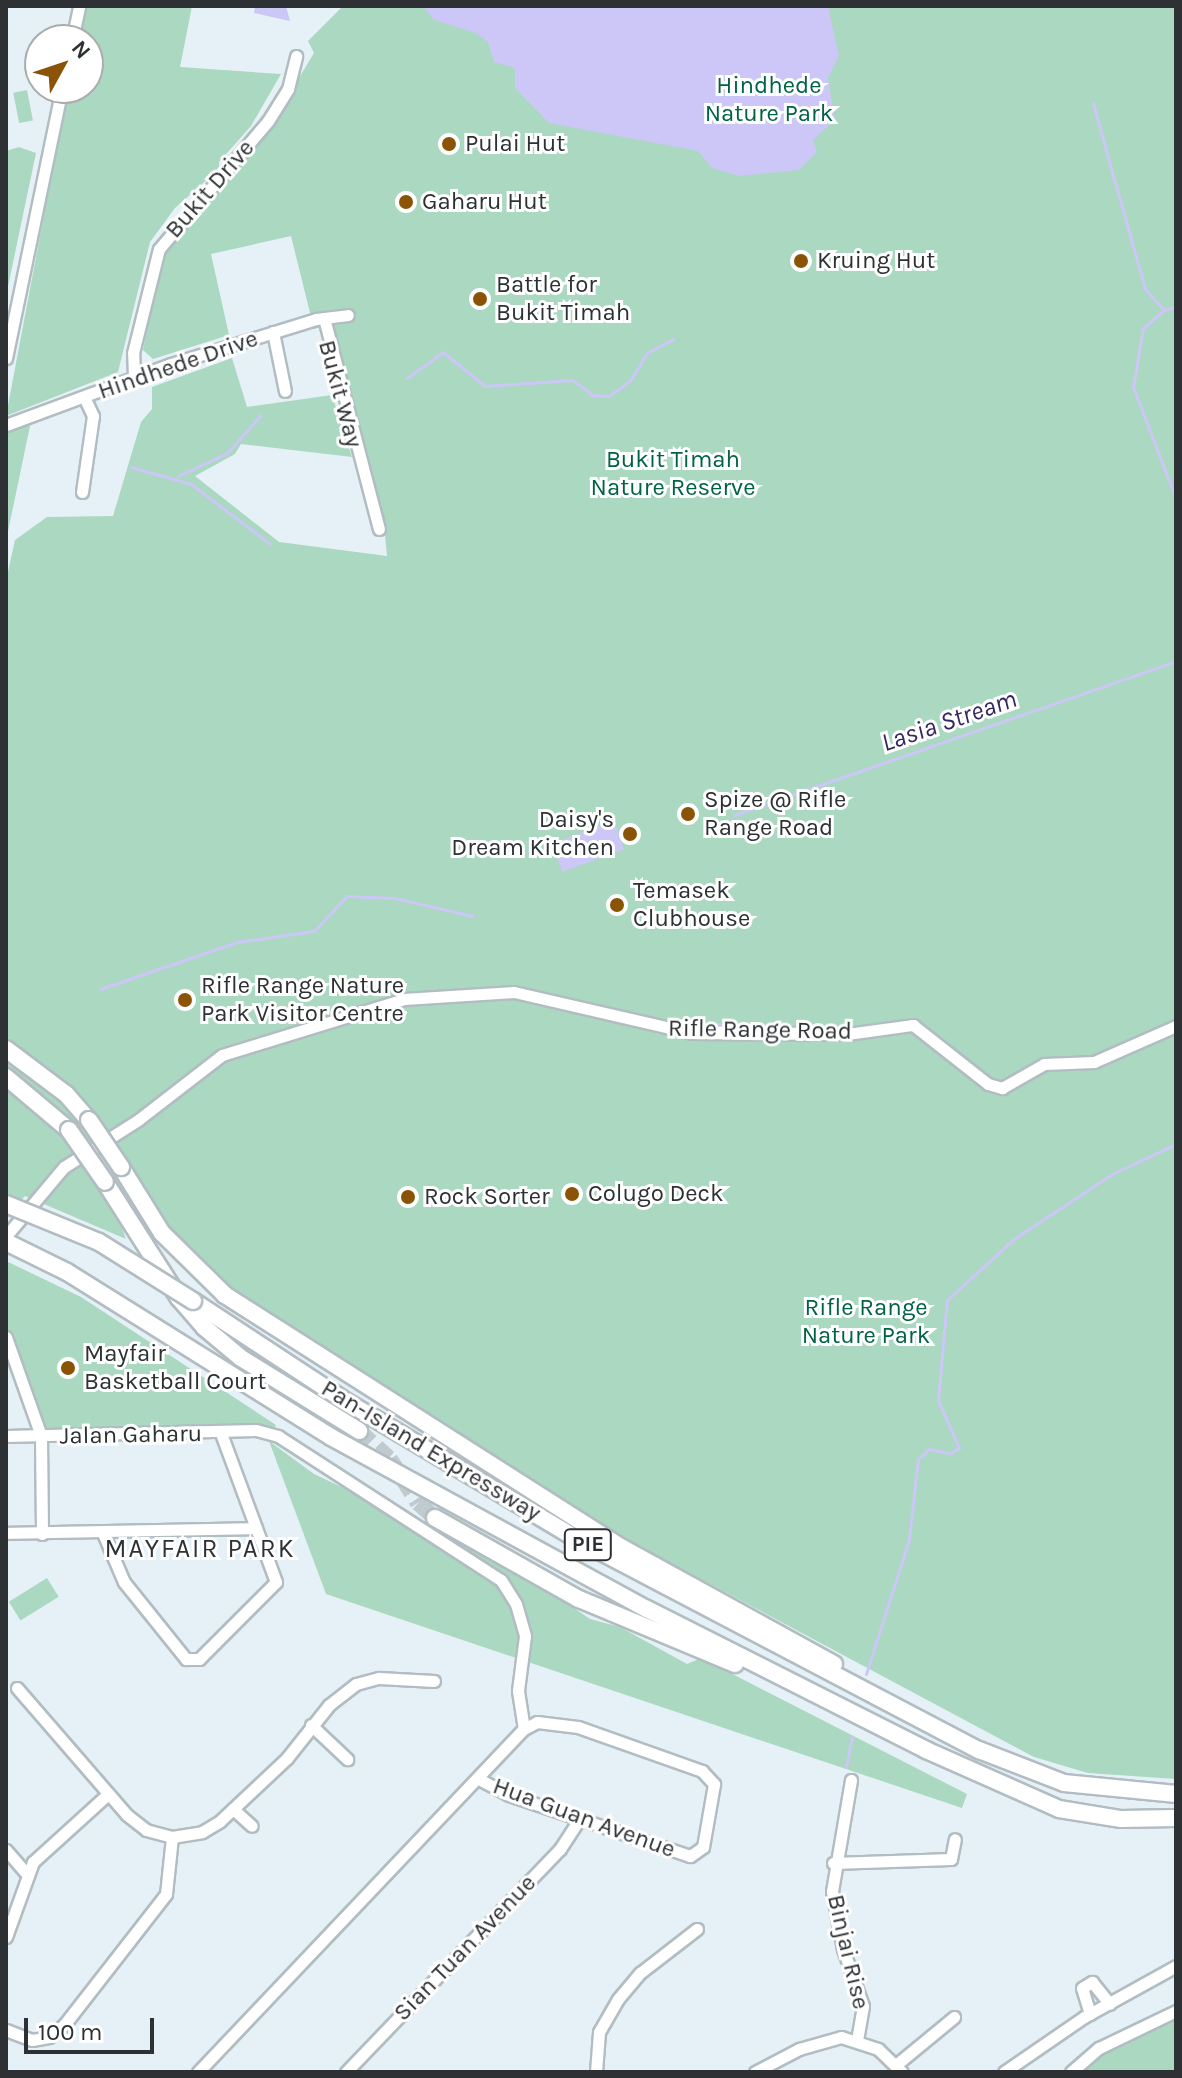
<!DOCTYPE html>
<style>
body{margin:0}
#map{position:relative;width:1182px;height:2078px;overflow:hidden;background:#e5f1f6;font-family:Karla,sans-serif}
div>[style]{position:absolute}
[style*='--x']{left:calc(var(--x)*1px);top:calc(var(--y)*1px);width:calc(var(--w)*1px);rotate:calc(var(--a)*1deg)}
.green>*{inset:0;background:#aad8c0;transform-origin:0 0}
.water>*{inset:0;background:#cdc7f7;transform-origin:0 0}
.stream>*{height:3px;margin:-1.5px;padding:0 1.5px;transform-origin:1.5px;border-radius:1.5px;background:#cdc7f7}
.highway-tunnel>*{height:16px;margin-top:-8px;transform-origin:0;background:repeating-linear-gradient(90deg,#c0cbcf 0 16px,transparent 0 24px)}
.roads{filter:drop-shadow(2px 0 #b2bdc2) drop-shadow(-2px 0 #b2bdc2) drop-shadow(0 2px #b2bdc2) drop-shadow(0 -2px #b2bdc2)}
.minor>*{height:11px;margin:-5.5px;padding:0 5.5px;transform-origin:5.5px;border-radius:5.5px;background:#fff}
.highway>*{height:16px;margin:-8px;padding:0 8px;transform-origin:8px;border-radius:8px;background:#fff}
.bridges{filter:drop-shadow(2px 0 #b2bdc2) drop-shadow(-2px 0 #b2bdc2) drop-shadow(0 2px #b2bdc2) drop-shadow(0 -2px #b2bdc2)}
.highway-bridge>*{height:16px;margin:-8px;padding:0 8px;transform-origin:8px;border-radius:8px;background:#fff}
.dots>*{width:22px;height:22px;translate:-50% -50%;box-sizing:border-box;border:4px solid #fff;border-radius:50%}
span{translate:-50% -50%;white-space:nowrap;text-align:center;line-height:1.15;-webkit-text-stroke:6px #fff;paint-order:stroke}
.shield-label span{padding:2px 6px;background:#fff;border:2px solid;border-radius:6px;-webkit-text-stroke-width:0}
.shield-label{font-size:22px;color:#2d3133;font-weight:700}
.park-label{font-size:24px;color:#006343}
.poi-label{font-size:24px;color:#2d3133}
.left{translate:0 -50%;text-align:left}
.right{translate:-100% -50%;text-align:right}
.street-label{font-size:24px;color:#2d3133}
.water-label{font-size:26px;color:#352861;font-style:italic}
.neighbourhood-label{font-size:26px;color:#2d3133;letter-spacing:2px}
.frame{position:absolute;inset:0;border:8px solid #2d3133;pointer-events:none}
.north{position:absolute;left:24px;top:24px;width:80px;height:80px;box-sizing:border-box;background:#fff;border:2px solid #abadad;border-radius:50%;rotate:50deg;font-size:22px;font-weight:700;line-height:32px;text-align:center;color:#2d3133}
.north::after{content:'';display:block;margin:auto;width:28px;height:36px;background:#8a5305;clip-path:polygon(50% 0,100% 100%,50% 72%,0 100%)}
.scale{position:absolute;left:24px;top:2018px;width:130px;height:36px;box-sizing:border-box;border:4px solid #2d3133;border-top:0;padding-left:10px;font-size:24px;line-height:28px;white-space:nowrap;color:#2d3133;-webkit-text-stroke:6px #fff;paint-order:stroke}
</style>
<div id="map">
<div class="green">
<i style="clip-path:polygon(85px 6px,192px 6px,180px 67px,281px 74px,251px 126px,219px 162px,219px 169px,175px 208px,150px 242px,118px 372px,6px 416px,68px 88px,88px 88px,88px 40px,78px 40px)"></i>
<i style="clip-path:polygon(343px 6px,1176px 6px,1176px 1779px,1088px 1773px,1034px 1757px,605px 1528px,225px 1285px,161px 1219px,105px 1133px,74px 1149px,113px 1204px,126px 1239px,25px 1196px,6px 1217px,6px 581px,15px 540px,47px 517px,113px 516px,141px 422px,152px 409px,152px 387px,232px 358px,247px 407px,332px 395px,352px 457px,241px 444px,235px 454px,195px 476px,279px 542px,387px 556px,384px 525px,330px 324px,314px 329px,291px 236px,211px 254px,229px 335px,153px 359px,143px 350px,162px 257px,175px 234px,256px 149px,314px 53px,308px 41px)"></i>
<i style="left:27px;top:90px;width:31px;height:14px;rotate:79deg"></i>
<i style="clip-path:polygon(19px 147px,36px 153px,6px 296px,6px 151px)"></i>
<i style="clip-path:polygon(31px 421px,6px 541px,6px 430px)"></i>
<i style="clip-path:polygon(6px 1261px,81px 1297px,276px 1425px,273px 1430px,42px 1431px,6px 1333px)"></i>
<i style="clip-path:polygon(269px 1441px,314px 1474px,521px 1572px,590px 1619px,620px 1627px,687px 1664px,701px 1658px,967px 1794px,962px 1808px,326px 1594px)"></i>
<i style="left:47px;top:1578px;width:22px;height:45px;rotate:58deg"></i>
<i style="clip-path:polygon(1176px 2017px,1176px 2072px,1076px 2072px,1107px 2047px)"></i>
</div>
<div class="water">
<i style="clip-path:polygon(255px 6px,286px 6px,290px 21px,254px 13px)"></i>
<i style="clip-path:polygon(423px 6px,828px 6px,839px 56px,828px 78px,835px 120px,813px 140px,817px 152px,799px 170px,739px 176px,712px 168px,698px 151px,549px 123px,515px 88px,515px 68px,494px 62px,488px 42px,476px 33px,434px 20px)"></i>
<i style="left:614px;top:821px;width:30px;height:66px;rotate:70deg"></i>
</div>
<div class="stream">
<i style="--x:1093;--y:103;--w:80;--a:74.7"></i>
<i style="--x:1115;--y:182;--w:111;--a:74.3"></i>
<i style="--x:1145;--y:289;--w:28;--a:48"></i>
<i style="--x:1164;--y:310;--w:28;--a:139"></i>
<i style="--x:1143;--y:328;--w:60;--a:99.6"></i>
<i style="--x:1133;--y:387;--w:120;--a:69"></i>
<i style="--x:1164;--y:310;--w:12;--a:-14"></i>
<i style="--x:407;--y:378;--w:44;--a:-35.8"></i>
<i style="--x:443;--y:352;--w:54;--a:39"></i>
<i style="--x:485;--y:386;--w:88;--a:-3.9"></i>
<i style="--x:573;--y:380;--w:24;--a:38"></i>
<i style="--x:592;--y:395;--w:17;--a:3"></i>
<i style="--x:609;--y:396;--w:26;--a:-36"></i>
<i style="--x:630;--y:381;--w:33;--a:-59"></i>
<i style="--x:647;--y:353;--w:30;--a:-28"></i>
<i style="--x:131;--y:467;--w:62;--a:15.8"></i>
<i style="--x:191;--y:484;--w:99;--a:37.2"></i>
<i style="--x:178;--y:476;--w:54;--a:-25.1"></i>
<i style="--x:227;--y:453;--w:50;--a:-48.3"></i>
<i style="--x:734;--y:815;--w:468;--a:-19.2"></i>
<i style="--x:100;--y:989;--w:145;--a:-18.9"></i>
<i style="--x:237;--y:942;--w:78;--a:-8.1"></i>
<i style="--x:314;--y:931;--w:48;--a:-46.7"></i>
<i style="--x:347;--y:896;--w:47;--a:2.4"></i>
<i style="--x:394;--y:898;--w:81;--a:12.8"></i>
<i style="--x:673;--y:1023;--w:94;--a:1.8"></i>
<i style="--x:866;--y:1674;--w:142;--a:-72.3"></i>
<i style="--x:909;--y:1539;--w:81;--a:-83.6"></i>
<i style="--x:918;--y:1459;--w:15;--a:-42"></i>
<i style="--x:929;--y:1449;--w:21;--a:11"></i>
<i style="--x:950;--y:1453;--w:10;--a:-29"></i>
<i style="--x:959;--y:1448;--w:52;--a:-113.6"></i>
<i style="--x:938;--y:1400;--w:100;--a:-84.9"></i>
<i style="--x:947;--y:1300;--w:92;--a:-42.4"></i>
<i style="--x:1015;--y:1238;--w:116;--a:-33.4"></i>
<i style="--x:1112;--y:1174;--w:71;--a:-25.1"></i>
<i style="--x:846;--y:1767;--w:31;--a:-79"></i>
</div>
<div class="highway-tunnel">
<i style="--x:359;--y:1431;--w:42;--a:42.1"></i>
<i style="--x:390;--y:1459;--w:52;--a:57.5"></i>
<i style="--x:418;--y:1503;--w:23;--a:41"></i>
</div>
<div class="roads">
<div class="minor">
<i style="--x:72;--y:40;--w:35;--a:-78"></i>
<i style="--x:324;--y:318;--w:218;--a:75.4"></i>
<i style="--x:273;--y:332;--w:60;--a:78.5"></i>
<i style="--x:6;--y:358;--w:276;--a:-78.3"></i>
<i style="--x:134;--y:377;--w:24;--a:-92"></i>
<i style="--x:133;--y:353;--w:107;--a:-76"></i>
<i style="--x:159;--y:249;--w:168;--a:-49.6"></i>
<i style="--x:268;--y:121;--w:38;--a:-58"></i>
<i style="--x:288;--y:89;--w:34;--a:-76"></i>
<i style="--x:6;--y:425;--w:176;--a:-20.3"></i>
<i style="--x:171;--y:364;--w:152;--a:-17.2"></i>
<i style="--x:316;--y:319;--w:32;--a:-7"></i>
<i style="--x:82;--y:492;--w:77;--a:-81.8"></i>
<i style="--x:93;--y:416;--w:21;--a:-115"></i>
<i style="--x:6;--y:1236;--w:90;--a:-50"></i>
<i style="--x:64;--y:1167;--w:88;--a:-32.4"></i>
<i style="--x:138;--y:1120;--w:106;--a:-37.7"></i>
<i style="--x:222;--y:1055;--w:190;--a:-17.1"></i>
<i style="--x:404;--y:999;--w:110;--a:-3.6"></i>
<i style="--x:514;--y:992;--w:182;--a:13"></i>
<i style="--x:691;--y:1033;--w:156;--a:0.4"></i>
<i style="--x:847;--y:1034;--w:67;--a:-7.8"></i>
<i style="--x:913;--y:1025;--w:95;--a:38.2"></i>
<i style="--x:988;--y:1084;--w:15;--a:16"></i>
<i style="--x:1002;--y:1088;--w:48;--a:-29.7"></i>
<i style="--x:1044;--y:1064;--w:50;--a:-2.3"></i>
<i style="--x:1094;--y:1062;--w:90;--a:-23.7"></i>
<i style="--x:6;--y:1337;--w:105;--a:70.5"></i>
<i style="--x:41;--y:1436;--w:98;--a:89.4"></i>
<i style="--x:6;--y:1436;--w:250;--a:-1.4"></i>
<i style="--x:256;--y:1430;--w:23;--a:15"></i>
<i style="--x:278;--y:1436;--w:265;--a:32.9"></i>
<i style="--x:501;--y:1580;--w:28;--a:58"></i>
<i style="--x:516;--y:1604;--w:33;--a:74"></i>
<i style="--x:525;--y:1636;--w:55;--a:97.3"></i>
<i style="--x:518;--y:1691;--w:38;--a:81"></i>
<i style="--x:6;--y:1533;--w:250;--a:-1.1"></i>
<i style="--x:103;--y:1533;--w:53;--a:66.8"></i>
<i style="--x:124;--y:1582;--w:99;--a:51.2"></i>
<i style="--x:186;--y:1659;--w:13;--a:0"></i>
<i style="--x:199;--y:1659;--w:109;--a:-45"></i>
<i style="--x:276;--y:1582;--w:159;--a:-110.3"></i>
<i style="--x:17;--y:1688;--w:168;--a:49.1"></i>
<i style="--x:127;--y:1815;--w:24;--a:38"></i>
<i style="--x:146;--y:1830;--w:27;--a:15"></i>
<i style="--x:172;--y:1837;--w:30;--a:-9"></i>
<i style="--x:202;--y:1832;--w:21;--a:-31"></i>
<i style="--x:220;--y:1821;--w:92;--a:-43.2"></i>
<i style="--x:287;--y:1758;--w:68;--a:-51.6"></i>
<i style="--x:329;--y:1705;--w:34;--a:-38"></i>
<i style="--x:356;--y:1684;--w:24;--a:-15"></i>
<i style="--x:379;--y:1678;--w:55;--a:3.1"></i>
<i style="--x:311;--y:1725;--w:50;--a:43.4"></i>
<i style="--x:851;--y:1780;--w:113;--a:99.7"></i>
<i style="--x:832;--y:1891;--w:59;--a:79.3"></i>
<i style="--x:843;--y:1949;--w:60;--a:70.7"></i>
<i style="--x:863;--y:2006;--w:36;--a:100"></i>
<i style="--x:233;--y:1809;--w:25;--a:42"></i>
<i style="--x:6;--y:1850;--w:30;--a:49"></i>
<i style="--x:833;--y:1863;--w:118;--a:-1.9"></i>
<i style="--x:951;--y:1859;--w:20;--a:-79"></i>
<i style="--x:6;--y:1937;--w:80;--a:-70.2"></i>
<i style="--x:33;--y:1862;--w:101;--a:-42.2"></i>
<i style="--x:1090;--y:2014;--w:27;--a:-107"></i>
<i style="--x:1082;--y:1988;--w:12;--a:-31"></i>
<i style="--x:1092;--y:1982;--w:28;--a:51"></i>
<i style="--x:6;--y:2030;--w:28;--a:21"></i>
<i style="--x:32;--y:2040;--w:17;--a:-10"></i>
<i style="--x:49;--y:2037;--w:19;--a:-39"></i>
<i style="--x:64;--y:2025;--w:166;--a:-52.1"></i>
<i style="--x:166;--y:1894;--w:57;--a:-84"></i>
<i style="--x:897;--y:2064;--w:74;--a:-39.5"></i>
<i style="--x:198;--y:2072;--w:473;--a:-46.5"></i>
<i style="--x:524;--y:1729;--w:15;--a:-28"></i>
<i style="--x:537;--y:1722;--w:41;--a:7"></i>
<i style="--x:578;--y:1727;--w:132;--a:19.5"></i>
<i style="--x:702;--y:1771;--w:18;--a:47"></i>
<i style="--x:714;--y:1784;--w:64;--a:99.9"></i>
<i style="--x:703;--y:1847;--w:16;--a:145"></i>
<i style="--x:690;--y:1856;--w:191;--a:-161.4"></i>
<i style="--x:509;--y:1795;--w:34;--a:-152"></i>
<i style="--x:346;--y:2072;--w:309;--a:-46.2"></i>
<i style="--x:560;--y:1849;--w:35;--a:-57"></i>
<i style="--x:596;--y:2072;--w:40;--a:-85.7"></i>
<i style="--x:599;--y:2032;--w:38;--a:-60"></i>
<i style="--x:618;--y:1999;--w:34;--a:-50"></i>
<i style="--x:640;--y:1973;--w:72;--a:-37.7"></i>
<i style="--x:755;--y:2072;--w:50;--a:-27.6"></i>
<i style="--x:799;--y:2049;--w:44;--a:-15.9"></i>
<i style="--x:841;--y:2037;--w:39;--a:18"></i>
<i style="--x:878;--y:2049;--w:33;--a:44"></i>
<i style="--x:1004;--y:2072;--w:97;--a:-34.5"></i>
<i style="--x:1084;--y:2017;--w:105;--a:-29"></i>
<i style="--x:1071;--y:2072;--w:37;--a:-41"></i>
<i style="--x:1099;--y:2048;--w:85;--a:-25.7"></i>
</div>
<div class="highway">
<i style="--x:6;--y:1049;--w:75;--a:36.9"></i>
<i style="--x:66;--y:1094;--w:35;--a:49"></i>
<i style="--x:6;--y:1077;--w:82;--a:40.1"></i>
<i style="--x:121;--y:1167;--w:78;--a:58.2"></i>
<i style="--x:162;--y:1233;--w:88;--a:44.5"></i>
<i style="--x:225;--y:1295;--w:469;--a:32.5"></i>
<i style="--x:621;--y:1547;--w:243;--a:28.8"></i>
<i style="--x:105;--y:1182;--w:138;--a:57.5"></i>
<i style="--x:179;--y:1298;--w:38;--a:49"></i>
<i style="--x:204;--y:1327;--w:48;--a:40"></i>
<i style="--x:241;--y:1358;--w:139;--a:31.7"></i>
<i style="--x:6;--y:1242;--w:68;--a:26.2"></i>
<i style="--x:67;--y:1272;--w:311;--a:32"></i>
<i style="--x:331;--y:1437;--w:360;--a:28.6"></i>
<i style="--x:647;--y:1609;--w:313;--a:26.8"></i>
<i style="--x:926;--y:1750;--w:145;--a:23.9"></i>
<i style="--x:1059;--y:1809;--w:63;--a:9.2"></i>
<i style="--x:1121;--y:1819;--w:55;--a:-1"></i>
<i style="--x:193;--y:1301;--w:178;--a:33.3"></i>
<i style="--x:342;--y:1399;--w:282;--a:30.8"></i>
<i style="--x:584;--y:1543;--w:446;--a:27.7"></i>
<i style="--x:979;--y:1750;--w:91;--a:21.2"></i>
<i style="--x:1064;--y:1783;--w:113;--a:5.6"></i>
<i style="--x:435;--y:1518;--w:165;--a:29.4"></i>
<i style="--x:579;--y:1599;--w:169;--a:22.6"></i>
</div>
</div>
<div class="bridges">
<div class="highway-bridge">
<i style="--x:89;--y:1120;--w:57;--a:55.8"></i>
<i style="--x:69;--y:1130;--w:63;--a:55.3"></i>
<i style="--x:6;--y:1204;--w:100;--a:22.2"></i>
<i style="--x:99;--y:1242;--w:111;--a:32.1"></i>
</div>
</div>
<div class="dots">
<i style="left:449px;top:144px;background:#8a5305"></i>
<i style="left:406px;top:202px;background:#8a5305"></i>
<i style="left:801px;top:261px;background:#8a5305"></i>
<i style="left:480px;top:299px;background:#8a5305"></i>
<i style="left:688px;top:814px;background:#8a5305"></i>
<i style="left:630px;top:834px;background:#8a5305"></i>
<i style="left:617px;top:905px;background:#8a5305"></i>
<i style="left:185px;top:1000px;background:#8a5305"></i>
<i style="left:572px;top:1194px;background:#8a5305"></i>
<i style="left:408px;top:1197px;background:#8a5305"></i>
<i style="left:68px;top:1368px;background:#8a5305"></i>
</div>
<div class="shield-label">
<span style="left:588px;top:1545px">PIE</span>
</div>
<div class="park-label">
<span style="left:769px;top:100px">Hindhede<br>Nature Park</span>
<span style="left:673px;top:474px">Bukit Timah<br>Nature Reserve</span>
<span style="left:866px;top:1322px">Rifle Range<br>Nature Park</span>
</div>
<div class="poi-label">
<span class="left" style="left:465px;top:144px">Pulai Hut</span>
<span class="left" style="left:422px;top:202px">Gaharu Hut</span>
<span class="left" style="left:817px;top:261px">Kruing Hut</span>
<span class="left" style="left:496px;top:299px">Battle for<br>Bukit Timah</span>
<span class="left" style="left:704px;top:814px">Spize @ Rifle<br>Range Road</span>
<span class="right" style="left:614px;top:834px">Daisy's<br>Dream Kitchen</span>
<span class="left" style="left:633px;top:905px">Temasek<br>Clubhouse</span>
<span class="left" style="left:201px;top:1000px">Rifle Range Nature<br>Park Visitor Centre</span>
<span class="left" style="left:588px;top:1194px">Colugo Deck</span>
<span class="left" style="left:424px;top:1197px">Rock Sorter</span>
<span class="left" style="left:84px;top:1368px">Mayfair<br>Basketball Court</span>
</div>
<div class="street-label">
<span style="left:210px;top:189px;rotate:-49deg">Bukit Drive</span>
<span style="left:178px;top:365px;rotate:-19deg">Hindhede Drive</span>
<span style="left:340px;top:394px;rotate:75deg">Bukit Way</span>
<span style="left:760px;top:1030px;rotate:1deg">Rifle Range Road</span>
<span style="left:131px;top:1435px;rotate:-1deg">Jalan Gaharu</span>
<span style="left:431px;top:1451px;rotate:31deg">Pan-Island Expressway</span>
<span style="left:584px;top:1818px;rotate:20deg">Hua Guan Avenue</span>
<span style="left:465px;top:1948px;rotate:-46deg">Sian Tuan Avenue</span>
<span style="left:848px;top:1952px;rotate:77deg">Binjai Rise</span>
</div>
<div class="water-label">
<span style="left:949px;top:721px;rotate:-19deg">Lasia Stream</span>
</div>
<div class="neighbourhood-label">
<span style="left:200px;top:1549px">MAYFAIR PARK</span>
</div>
<div class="frame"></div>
<div class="north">N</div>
<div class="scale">100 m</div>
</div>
